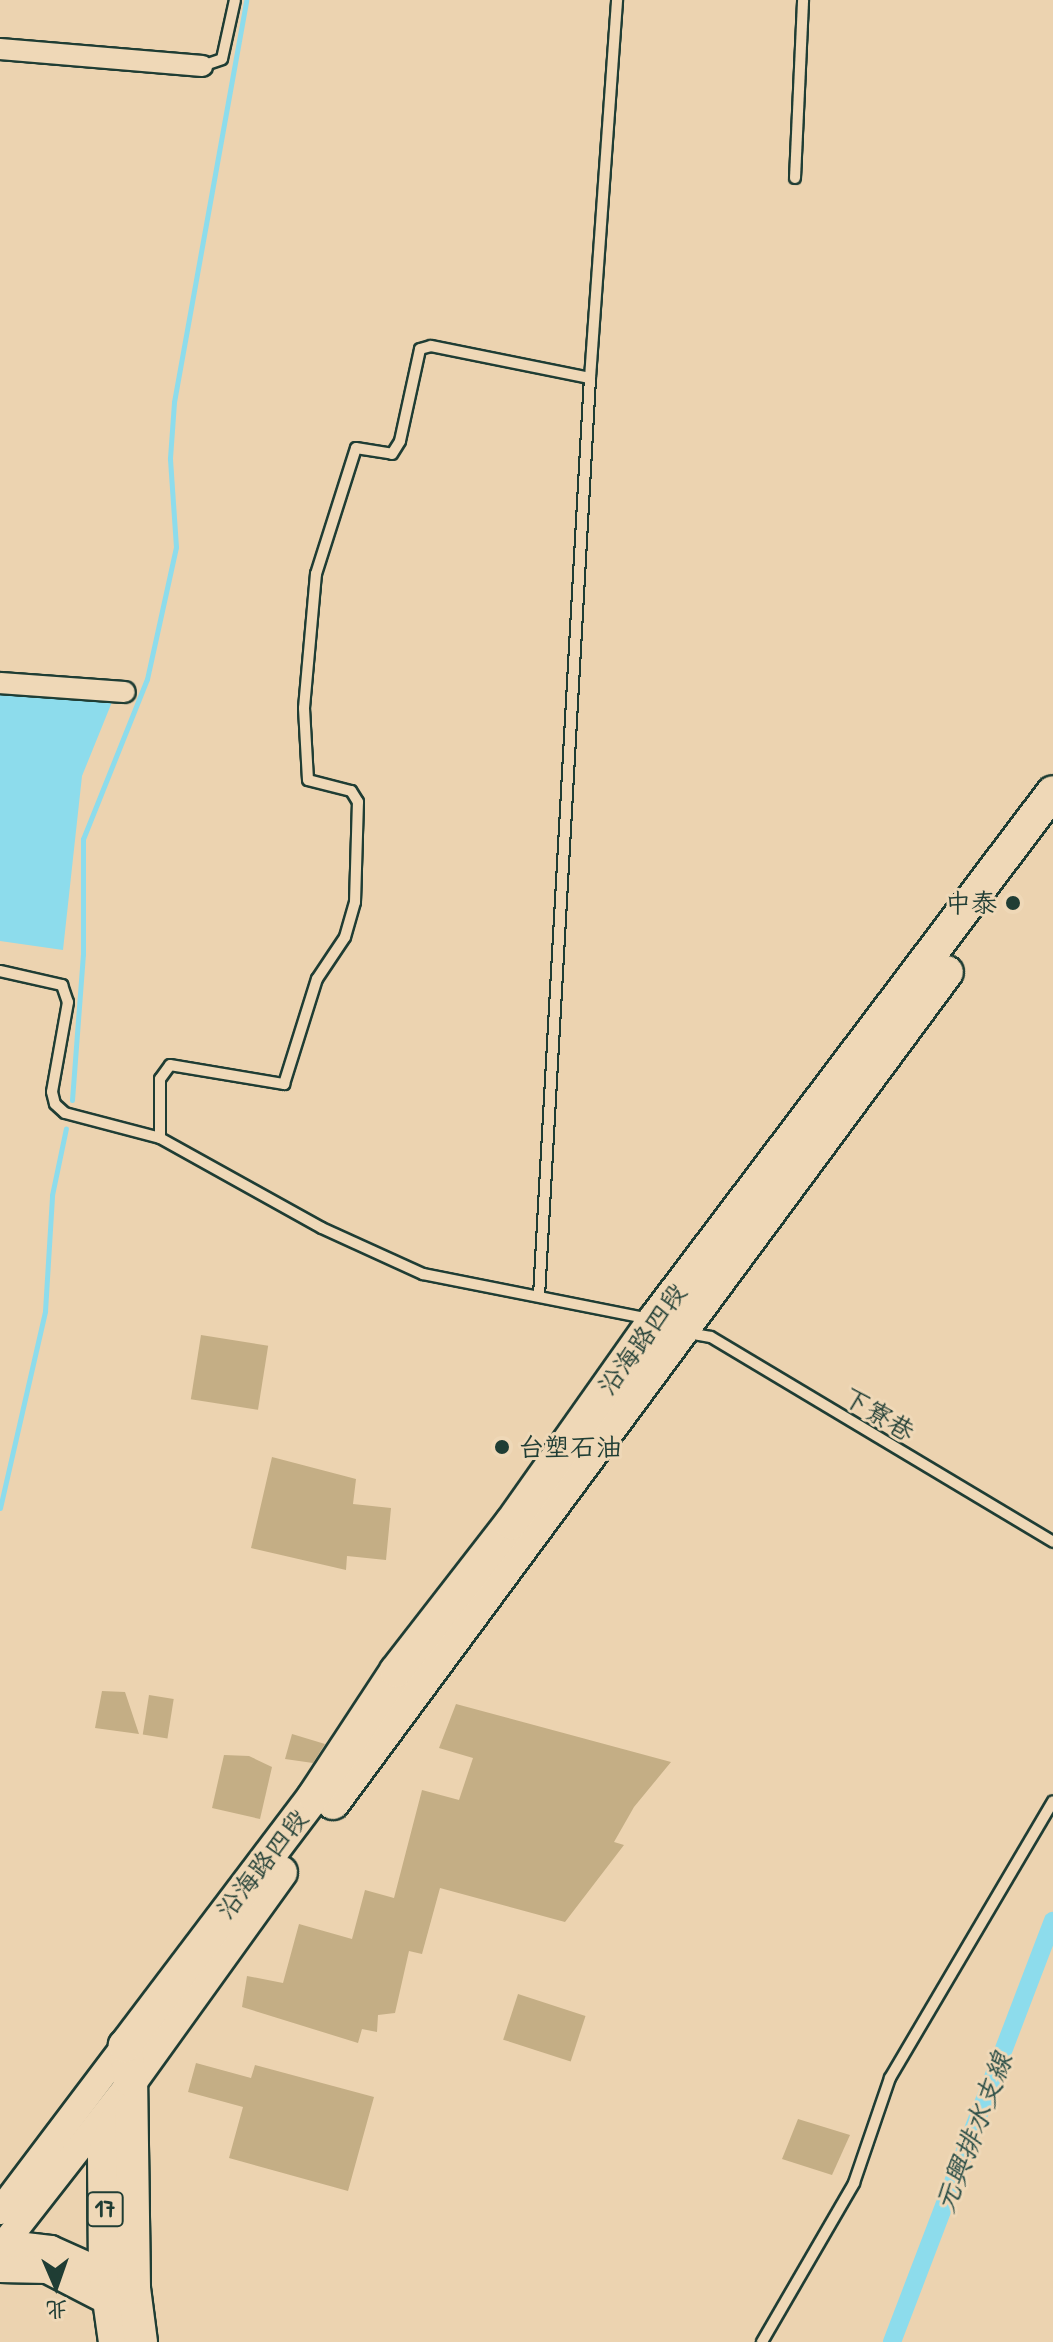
<!DOCTYPE html>
<meta charset="utf-8">
<style>
body{margin:0}
#map{position:relative;width:1053px;height:2342px;overflow:hidden;background:#ecd3b0;font-family:"Patrick Hand","LXGW WenKai TC",sans-serif}
div>[style]{position:absolute}
[style*='--x']{left:calc(var(--x)*1px);top:calc(var(--y)*1px);width:calc(var(--w)*1px);rotate:calc(var(--a)*1deg)}
.water>*{inset:0;background:#8ddcec}
.stream>*{height:5px;margin:-2.5px;padding:0 2.5px;transform-origin:2.5px;border-radius:2.5px;background:#8ddcec}
.canal>*{height:18px;margin:-9px;padding:0 9px;transform-origin:9px;border-radius:9px;background:#8ddcec}
.building>*{inset:0;background:#c4ae85;transform-origin:0 0}
.roads{filter:drop-shadow(2px 0 #1f3d34) drop-shadow(-2px 0 #1f3d34) drop-shadow(0 2px #1f3d34) drop-shadow(0 -2px #1f3d34)}
.service>*{height:10px;margin:-5px;padding:0 5px;transform-origin:5px;border-radius:5px;background:#efd8b7}
.minor>*{height:20px;margin:-10px;padding:0 10px;transform-origin:10px;border-radius:10px;background:#efd8b7}
.tertiary>*{height:26px;margin:-13px;padding:0 13px;transform-origin:13px;border-radius:13px;background:#efd8b7}
.primary>*{height:32px;margin:-16px;padding:0 16px;transform-origin:16px;border-radius:16px;background:#efd8b7}
.dots>*{width:22px;height:22px;translate:-50% -50%;box-sizing:border-box;border:4px solid #efd8b7;border-radius:50%}
span{translate:-50% -50%;white-space:nowrap;text-align:center;line-height:1.15;-webkit-text-stroke:6px #efd8b7;paint-order:stroke}
.shield-label span{padding:2px 6px;background:#efd8b7;border:2px solid;border-radius:6px;-webkit-text-stroke-width:0}
.shield-label{font-size:24px;color:#1f3d34;font-weight:700}
.poi-label{font-size:26px;color:#1f3d34}
.right{translate:-100% -50%;text-align:right}
.left{translate:0 -50%;text-align:left}
.street-label{font-size:26px;color:#1f3d34}
.water-label{font-size:28px;color:#2a4d46;font-style:italic}
.north{position:absolute;left:16px;top:2246px;width:80px;height:80px;-webkit-text-stroke:6px #efd8b7;paint-order:stroke;rotate:178deg;font-size:22px;font-weight:700;line-height:32px;text-align:center;color:#1f3d34}
.north::after{content:'';display:block;margin:auto;width:28px;height:36px;background:#1f3d34;clip-path:polygon(50% 0,100% 100%,50% 72%,0 100%)}
</style>
<div id="map">
<div class="water">
<i style="clip-path:polygon(0 684px,114px 697px,82px 776px,63px 950px,0 941px)"></i>
</div>
<div class="stream">
<i style="--x:72;--y:1100;--w:146;--a:-85.7"></i>
<i style="--x:83;--y:954;--w:115;--a:-90"></i>
<i style="--x:83;--y:839;--w:172;--a:-68.2"></i>
<i style="--x:147;--y:679;--w:135;--a:-77.6"></i>
<i style="--x:176;--y:547;--w:89;--a:-93.9"></i>
<i style="--x:170;--y:458;--w:56;--a:-85.9"></i>
<i style="--x:174;--y:402;--w:408;--a:-79.8"></i>
<i style="--x:0;--y:1508;--w:202;--a:-77.1"></i>
<i style="--x:45;--y:1311;--w:116;--a:-86.5"></i>
<i style="--x:52;--y:1195;--w:68;--a:-78.2"></i>
</div>
<div class="canal">
<i style="--x:892;--y:2342;--w:451;--a:-69.1"></i>
</div>
<div class="building">
<i style="left:201px;top:1335px;width:68px;height:65px;rotate:9deg"></i>
<i style="clip-path:polygon(272px 1457px,356px 1479px,353px 1504px,391px 1508px,386px 1560px,347px 1556px,346px 1570px,251px 1548px)"></i>
<i style="clip-path:polygon(102px 1691px,125px 1692px,139px 1734px,95px 1728px)"></i>
<i style="left:149px;top:1695px;width:25px;height:40px;rotate:9deg"></i>
<i style="clip-path:polygon(456px 1704px,671px 1762px,634px 1807px,614px 1842px,624px 1845px,565px 1922px,440px 1888px,422px 1954px,409px 1951px,395px 2013px,378px 2015px,377px 2032px,362px 2029px,358px 2043px,242px 2007px,247px 1976px,283px 1983px,299px 1924px,352px 1939px,365px 1890px,394px 1898px,422px 1790px,459px 1800px,473px 1758px,439px 1748px)"></i>
<i style="clip-path:polygon(292px 1734px,325px 1744px,313px 1763px,285px 1759px)"></i>
<i style="clip-path:polygon(224px 1755px,249px 1756px,272px 1767px,260px 1819px,212px 1808px)"></i>
<i style="left:518px;top:1994px;width:71px;height:48px;rotate:18deg"></i>
<i style="clip-path:polygon(196px 2063px,251px 2078px,255px 2065px,374px 2097px,348px 2191px,229px 2158px,243px 2107px,188px 2092px)"></i>
<i style="clip-path:polygon(798px 2119px,850px 2135px,832px 2175px,782px 2159px)"></i>
</div>
<div class="roads">
<div class="service">
<i style="--x:202;--y:66;--w:21;--a:-19"></i>
<i style="--x:222;--y:59;--w:60;--a:-77.6"></i>
<i style="--x:795;--y:178;--w:178;--a:-87.4"></i>
<i style="--x:0;--y:971;--w:64;--a:12.7"></i>
<i style="--x:62;--y:985;--w:18;--a:71"></i>
<i style="--x:68;--y:1002;--w:91;--a:100.1"></i>
<i style="--x:52;--y:1092;--w:12;--a:76"></i>
<i style="--x:55;--y:1104;--w:13;--a:42"></i>
<i style="--x:65;--y:1113;--w:98;--a:14.7"></i>
<i style="--x:160;--y:1138;--w:185;--a:29.1"></i>
<i style="--x:322;--y:1228;--w:111;--a:24.5"></i>
<i style="--x:423;--y:1274;--w:232;--a:11.2"></i>
<i style="--x:160;--y:1138;--w:59;--a:-90"></i>
<i style="--x:160;--y:1079;--w:17;--a:-54"></i>
<i style="--x:170;--y:1065;--w:116;--a:9.5"></i>
<i style="--x:284;--y:1084;--w:110;--a:-72.6"></i>
<i style="--x:317;--y:979;--w:50;--a:-56.3"></i>
<i style="--x:345;--y:937;--w:36;--a:-74"></i>
<i style="--x:355;--y:902;--w:100;--a:-88.3"></i>
<i style="--x:358;--y:802;--w:13;--a:-122"></i>
<i style="--x:351;--y:791;--w:44;--a:-165.7"></i>
<i style="--x:308;--y:780;--w:72;--a:-93.2"></i>
<i style="--x:304;--y:708;--w:135;--a:-84.9"></i>
<i style="--x:316;--y:574;--w:132;--a:-72.4"></i>
<i style="--x:356;--y:448;--w:36;--a:9"></i>
<i style="--x:392;--y:454;--w:15;--a:-58"></i>
<i style="--x:400;--y:441;--w:94;--a:-77.7"></i>
<i style="--x:420;--y:349;--w:11;--a:-15"></i>
<i style="--x:431;--y:346;--w:162;--a:11.4"></i>
<i style="--x:539;--y:1296;--w:919;--a:-86.82"></i>
<i style="--x:590;--y:378;--w:379;--a:-85.9"></i>
<i style="--x:688;--y:1333;--w:23;--a:10"></i>
<i style="--x:711;--y:1337;--w:399;--a:30.9"></i>
<i style="--x:762;--y:2342;--w:184;--a:-59.9"></i>
<i style="--x:854;--y:2183;--w:111;--a:-71.1"></i>
<i style="--x:890;--y:2078;--w:321;--a:-59.5"></i>
</div>
<div class="minor">
<i style="--x:0;--y:49;--w:203;--a:4.8"></i>
<i style="--x:0;--y:683;--w:125;--a:4.1"></i>
</div>
<div class="tertiary">
<i style="--x:0;--y:2211;--w:207;--a:-52.9"></i>
<i style="--x:0;--y:2243;--w:51;--a:6.7"></i>
<i style="--x:51;--y:2249;--w:76;--a:24.2"></i>
<i style="--x:0;--y:2249;--w:197;--a:-52"></i>
<i style="--x:0;--y:2269;--w:47;--a:1.2"></i>
<i style="--x:47;--y:2270;--w:85;--a:27.2"></i>
</div>
<div class="primary">
<i style="--x:333;--y:1803;--w:1033;--a:-53.54"></i>
<i style="--x:115;--y:2342;--w:72;--a:-98"></i>
<i style="--x:105;--y:2271;--w:116;--a:-90.5"></i>
<i style="--x:104;--y:2155;--w:79;--a:-70"></i>
<i style="--x:131;--y:2081;--w:257;--a:-54.3"></i>
<i style="--x:141;--y:2342;--w:54;--a:-97.4"></i>
<i style="--x:134;--y:2288;--w:207;--a:-90.8"></i>
<i style="--x:131;--y:2081;--w:36;--a:-100"></i>
<i style="--x:125;--y:2046;--w:313;--a:-52.9"></i>
<i style="--x:314;--y:1796;--w:149;--a:-56.7"></i>
<i style="--x:396;--y:1671;--w:187;--a:-52.2"></i>
<i style="--x:511;--y:1523;--w:250;--a:-54.8"></i>
<i style="--x:655;--y:1319;--w:660;--a:-52.94"></i>
</div>
</div>
<div class="dots">
<i style="left:1013px;top:903px;background:#1f3d34"></i>
<i style="left:502px;top:1447px;background:#1f3d34"></i>
</div>
<div class="shield-label">
<span style="left:105px;top:2209px">17</span>
</div>
<div class="poi-label">
<span class="right" style="left:997px;top:903px">中泰</span>
<span class="left" style="left:518px;top:1447px">台塑石油</span>
</div>
<div class="street-label">
<span style="left:642px;top:1339px;rotate:-54deg">沿海路四段</span>
<span style="left:879px;top:1414px;rotate:31deg">下寮巷</span>
<span style="left:262px;top:1864px;rotate:-52deg">沿海路四段</span>
</div>
<div class="water-label">
<span style="left:973px;top:2132px;rotate:-69deg">元興排水支線</span>
</div>
<div class="north">北</div>
</div>
